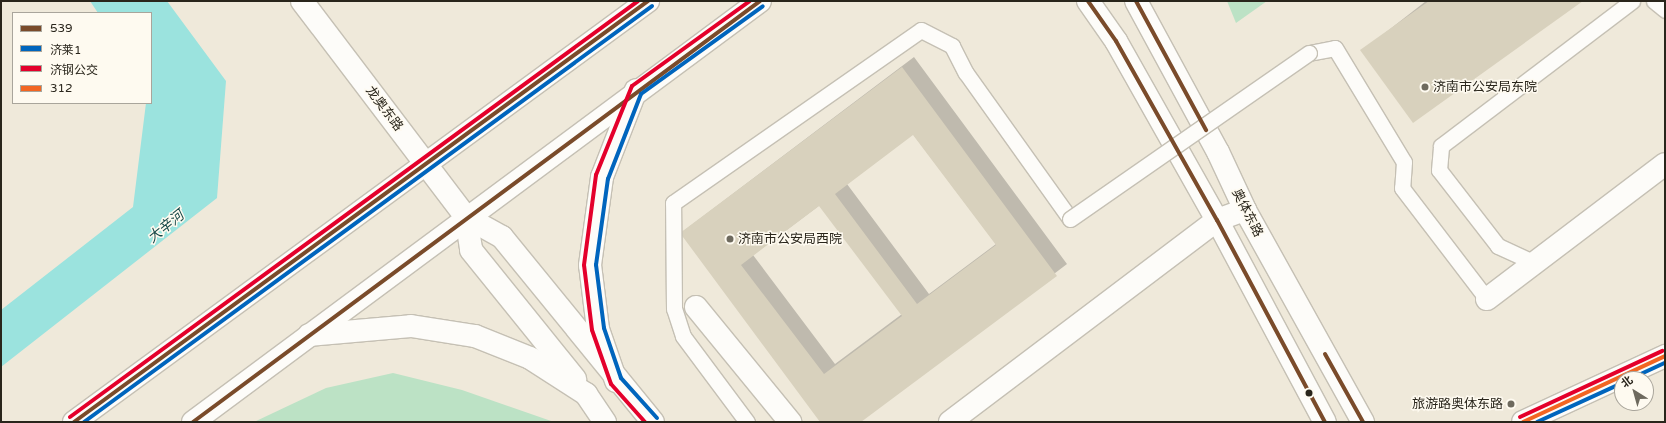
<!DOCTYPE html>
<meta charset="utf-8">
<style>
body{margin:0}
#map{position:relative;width:1666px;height:423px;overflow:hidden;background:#efe9da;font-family:"Varela Round","Noto Sans SC",sans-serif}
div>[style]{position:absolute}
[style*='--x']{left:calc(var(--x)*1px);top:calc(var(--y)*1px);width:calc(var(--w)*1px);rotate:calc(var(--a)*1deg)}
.green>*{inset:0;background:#bce2c5}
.water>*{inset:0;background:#9be3de}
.shadow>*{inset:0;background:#0003}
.building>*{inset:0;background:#d8d1bd}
.roads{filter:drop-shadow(1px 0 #c5c0b4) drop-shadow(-1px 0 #c5c0b4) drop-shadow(0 1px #c5c0b4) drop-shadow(0 -1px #c5c0b4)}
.lane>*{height:15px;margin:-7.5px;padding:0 7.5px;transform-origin:7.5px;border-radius:7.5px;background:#fdfcf9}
.street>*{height:22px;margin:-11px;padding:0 11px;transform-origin:11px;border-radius:11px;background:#fdfcf9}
.secondary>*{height:22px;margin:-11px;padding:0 11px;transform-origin:11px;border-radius:11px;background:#fdfcf9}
.primary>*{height:22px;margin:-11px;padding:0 11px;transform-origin:11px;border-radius:11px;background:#fdfcf9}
.bridges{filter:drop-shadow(1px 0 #c5c0b4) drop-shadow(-1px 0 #c5c0b4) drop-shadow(0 1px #c5c0b4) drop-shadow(0 -1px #c5c0b4)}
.lane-bridge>*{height:15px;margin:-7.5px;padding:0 7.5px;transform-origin:7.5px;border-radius:7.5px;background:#fdfcf9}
.bus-1>*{height:4px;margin:-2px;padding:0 2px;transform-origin:2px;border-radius:2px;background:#7a4b2a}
.bus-2>*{height:4px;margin:-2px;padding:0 2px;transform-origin:2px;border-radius:2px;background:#0065bd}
.bus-3>*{height:4px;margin:-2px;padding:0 2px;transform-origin:2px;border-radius:2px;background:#e4002b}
.bus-4>*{height:4px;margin:-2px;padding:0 2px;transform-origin:2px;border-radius:2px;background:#f26522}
.dots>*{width:11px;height:11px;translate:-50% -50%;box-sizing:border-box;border:2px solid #fefaf0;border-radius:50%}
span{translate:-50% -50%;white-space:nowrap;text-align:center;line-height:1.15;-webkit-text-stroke:3px #fefaf0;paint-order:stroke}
.poi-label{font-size:13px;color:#29251b}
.left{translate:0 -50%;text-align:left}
.right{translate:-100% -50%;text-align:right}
.street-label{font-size:13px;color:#29251b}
.water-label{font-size:14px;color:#174848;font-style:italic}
.frame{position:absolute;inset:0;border:2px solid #29251b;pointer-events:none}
.legend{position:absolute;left:12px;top:12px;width:140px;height:92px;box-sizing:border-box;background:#fefaf0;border:1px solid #a9a59b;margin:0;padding:5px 7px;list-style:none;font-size:12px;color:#29251b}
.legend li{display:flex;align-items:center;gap:8px;height:20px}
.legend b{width:20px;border:1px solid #a9a59b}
.north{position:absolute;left:1614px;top:371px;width:40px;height:40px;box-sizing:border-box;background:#fefaf0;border:1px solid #a9a59b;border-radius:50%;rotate:323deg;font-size:11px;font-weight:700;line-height:16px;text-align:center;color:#29251b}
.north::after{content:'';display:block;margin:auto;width:14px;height:18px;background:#6e6a5e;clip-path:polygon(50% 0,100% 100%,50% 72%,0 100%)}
</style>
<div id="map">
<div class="green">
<i style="clip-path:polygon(1227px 1px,1267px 1px,1236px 23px)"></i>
<i style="clip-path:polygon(393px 373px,462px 390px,554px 422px,254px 422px,326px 388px)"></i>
</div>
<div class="water">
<i style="clip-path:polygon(90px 1px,167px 1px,226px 81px,217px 198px,1px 367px,1px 310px,133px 207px,146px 103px,151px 103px,151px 13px,98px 13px)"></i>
</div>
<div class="shadow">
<i style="clip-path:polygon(1426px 1px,1581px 1px,1362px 51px)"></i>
<i style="clip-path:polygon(evenodd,914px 57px,1067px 264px,859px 422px,821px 422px,681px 233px,914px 57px,913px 134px,996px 244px,929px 294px,847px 184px,913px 134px,914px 57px,820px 205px,902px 314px,835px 364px,753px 255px,820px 205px)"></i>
</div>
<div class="building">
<i style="clip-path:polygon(1429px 1px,1583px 1px,1413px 123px,1360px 50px)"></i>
<i style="clip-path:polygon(evenodd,902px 67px,1057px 276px,861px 422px,820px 422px,680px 233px,902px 67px,913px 135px,996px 245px,917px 304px,835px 194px,913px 135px,902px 67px,819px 206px,902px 316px,824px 374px,741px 265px,819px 206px)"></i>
</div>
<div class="roads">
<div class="lane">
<i style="--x:1654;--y:1;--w:14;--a:39"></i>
<i style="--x:1309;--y:53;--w:26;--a:-11"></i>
<i style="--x:1335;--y:48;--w:133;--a:58.8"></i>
<i style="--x:1404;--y:162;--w:26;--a:94"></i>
<i style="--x:1402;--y:188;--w:140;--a:52.6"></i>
<i style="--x:1535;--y:263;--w:41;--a:-155.3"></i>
<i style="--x:1498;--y:246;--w:96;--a:-127.8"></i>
<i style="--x:1439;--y:170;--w:24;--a:-85"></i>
<i style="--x:1441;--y:146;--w:240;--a:-37.2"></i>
<i style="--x:747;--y:422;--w:107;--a:-126.7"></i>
<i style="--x:683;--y:336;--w:28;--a:-108"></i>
<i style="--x:674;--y:309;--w:106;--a:-90.5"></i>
<i style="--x:673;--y:203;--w:302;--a:-34.9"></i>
<i style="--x:921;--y:30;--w:35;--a:27"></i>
<i style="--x:952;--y:46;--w:30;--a:63"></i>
<i style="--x:966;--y:73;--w:179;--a:54.5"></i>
</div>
<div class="street">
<i style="--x:1487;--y:299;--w:223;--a:-37.2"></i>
<i style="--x:696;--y:307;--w:149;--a:50.7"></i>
<i style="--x:950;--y:422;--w:335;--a:-37.1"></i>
<i style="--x:1217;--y:220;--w:30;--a:-20"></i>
</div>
<div class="secondary">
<i style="--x:302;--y:1;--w:271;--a:52.8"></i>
<i style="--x:1088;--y:1;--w:49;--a:55"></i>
<i style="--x:1116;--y:41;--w:206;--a:60.6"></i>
<i style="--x:1217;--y:220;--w:229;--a:61.9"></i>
<i style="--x:1136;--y:1;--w:172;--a:61.5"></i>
<i style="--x:1218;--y:152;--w:64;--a:65"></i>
<i style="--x:1245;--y:210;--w:243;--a:60.9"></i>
<i style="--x:74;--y:422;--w:712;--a:-36.26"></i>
<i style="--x:193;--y:422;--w:706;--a:-36.59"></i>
</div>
<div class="primary">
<i style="--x:466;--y:217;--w:41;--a:29.1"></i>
<i style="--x:502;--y:237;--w:239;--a:50.8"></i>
<i style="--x:466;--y:217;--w:33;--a:81"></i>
<i style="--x:471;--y:250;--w:166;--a:51.1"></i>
<i style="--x:309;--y:335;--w:102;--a:-5"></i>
<i style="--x:411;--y:326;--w:65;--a:8.9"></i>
<i style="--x:475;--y:336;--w:59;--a:21.8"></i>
<i style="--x:530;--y:358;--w:67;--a:32.7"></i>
<i style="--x:586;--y:394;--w:34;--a:56"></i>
<i style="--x:616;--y:381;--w:55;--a:-109.1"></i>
<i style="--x:598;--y:329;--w:64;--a:-97.1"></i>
<i style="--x:590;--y:265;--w:89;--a:-82.2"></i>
<i style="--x:602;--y:177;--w:93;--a:-68.7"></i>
<i style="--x:1523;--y:422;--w:157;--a:-24.9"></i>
</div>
</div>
<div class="bridges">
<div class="lane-bridge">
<i style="--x:1070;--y:219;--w:291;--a:-34.8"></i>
</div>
</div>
<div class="bus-1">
<i style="--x:1088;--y:1;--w:49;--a:55"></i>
<i style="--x:1116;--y:41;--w:206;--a:60.6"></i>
<i style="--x:1217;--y:220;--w:229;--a:61.9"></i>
<i style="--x:1136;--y:1;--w:147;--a:61.5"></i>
<i style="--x:1325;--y:354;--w:78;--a:60.8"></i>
<i style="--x:74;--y:422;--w:712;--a:-36.26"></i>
<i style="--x:193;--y:422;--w:706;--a:-36.59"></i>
</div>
<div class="bus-2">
<i style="--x:1630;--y:379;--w:38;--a:-25"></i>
<i style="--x:657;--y:418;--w:54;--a:-132"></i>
<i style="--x:621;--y:378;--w:53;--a:-108.8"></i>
<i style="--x:604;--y:328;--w:64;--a:-97.2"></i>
<i style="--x:596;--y:265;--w:87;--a:-82.1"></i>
<i style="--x:608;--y:179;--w:91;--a:-68.8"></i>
<i style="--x:641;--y:94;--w:150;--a:-35.8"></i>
<i style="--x:84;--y:422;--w:704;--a:-36.22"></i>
<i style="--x:1537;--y:422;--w:94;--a:-24.6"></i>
</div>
<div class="bus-3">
<i style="--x:70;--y:417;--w:704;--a:-36.22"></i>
<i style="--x:1520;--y:417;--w:157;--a:-24.9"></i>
<i style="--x:645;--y:422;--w:51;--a:-131.8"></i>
<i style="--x:611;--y:384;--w:57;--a:-109.4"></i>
<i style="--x:592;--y:330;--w:65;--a:-97"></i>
<i style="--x:584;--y:265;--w:91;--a:-82.4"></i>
<i style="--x:596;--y:175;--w:96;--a:-68"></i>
<i style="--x:632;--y:86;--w:145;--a:-35.8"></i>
</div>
<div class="bus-4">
<i style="--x:1523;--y:422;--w:157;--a:-24.9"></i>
</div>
<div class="dots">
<i style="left:1425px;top:87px;background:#6e6a5e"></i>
<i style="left:730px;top:239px;background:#6e6a5e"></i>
<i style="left:1309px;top:393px;background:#29251b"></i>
<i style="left:1511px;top:404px;background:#6e6a5e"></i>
</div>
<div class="poi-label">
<span class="left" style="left:1433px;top:87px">济南市公安局东院</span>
<span class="left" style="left:738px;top:239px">济南市公安局西院</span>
<span class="right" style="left:1503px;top:404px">旅游路奥体东路</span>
</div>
<div class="street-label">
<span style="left:384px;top:109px;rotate:53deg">龙奥东路</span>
<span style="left:1247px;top:213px;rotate:63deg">奥体东路</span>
</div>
<div class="water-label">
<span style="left:166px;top:227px;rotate:-39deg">大辛河</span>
</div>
<div class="frame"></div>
<ul class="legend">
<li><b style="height:5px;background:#7a4b2a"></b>539</li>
<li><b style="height:5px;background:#0065bd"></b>济莱1</li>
<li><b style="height:5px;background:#e4002b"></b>济钢公交</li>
<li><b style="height:5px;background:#f26522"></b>312</li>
</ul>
<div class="north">北</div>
</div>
